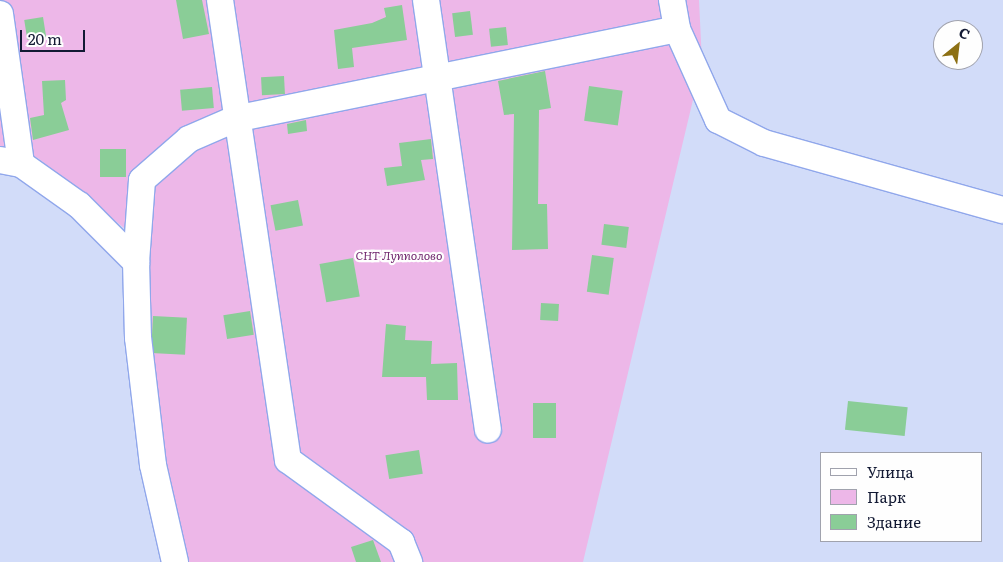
<!DOCTYPE html>
<meta charset="utf-8">
<style>
body{margin:0}
#map{position:relative;width:1003px;height:562px;overflow:hidden;background:#d2dcf9;font-family:Literata,serif}
div>[style]{position:absolute}
[style*='--x']{left:calc(var(--x)*1px);top:calc(var(--y)*1px);width:calc(var(--w)*1px);rotate:calc(var(--a)*1deg)}
.green>*{inset:0;background:#edb7e8}
.building>*{inset:0;background:#8acd97;transform-origin:0 0}
.roads{filter:drop-shadow(1px 0 #90a7eb) drop-shadow(-1px 0 #90a7eb) drop-shadow(0 1px #90a7eb) drop-shadow(0 -1px #90a7eb)}
.minor>*{height:26px;margin:-13px;padding:0 13px;transform-origin:13px;border-radius:13px;background:#fff}
span{translate:-50% -50%;white-space:nowrap;text-align:center;line-height:1.15;-webkit-text-stroke:4.5px #fefefe;paint-order:stroke}
.park-label{font-size:12px;color:#72296f;font-style:italic}
.legend{position:absolute;left:820px;top:452px;width:162px;height:90px;box-sizing:border-box;background:#fefefe;border:1px solid #a0a2ad;margin:0;padding:6px 9px;list-style:none;font-size:15px;color:#121933}
.legend li{display:flex;align-items:center;gap:10px;height:25px}
.legend b{width:25px;border:1px solid #a0a2ad}
.north{position:absolute;left:933px;top:20px;width:50px;height:50px;box-sizing:border-box;background:#fefefe;border:1px solid #a0a2ad;border-radius:50%;rotate:29deg;font-size:14px;font-weight:700;line-height:20px;text-align:center;color:#121933}
.north::after{content:'';display:block;margin:auto;width:18px;height:22px;background:#8d7014;clip-path:polygon(50% 0,100% 100%,50% 72%,0 100%)}
.scale{position:absolute;left:20px;top:30px;width:65px;height:22px;box-sizing:border-box;border:2px solid #121933;border-top:0;padding-left:6px;font-size:15px;line-height:18px;white-space:nowrap;color:#121933;-webkit-text-stroke:4px #fefefe;paint-order:stroke}
</style>
<div id="map">
<div class="green">
<i style="clip-path:polygon(0 0,699px 0,702px 62px,583px 562px,185px 562px,166px 482px,144px 335px,150px 249px,38px 158px,0 152px)"></i>
</div>
<div class="building">
<i style="clip-path:polygon(176px 0,202px 0,209px 34px,183px 39px)"></i>
<i style="clip-path:polygon(402px 5px,407px 40px,352px 48px,354px 67px,338px 69px,334px 30px,372px 23px,386px 17px,384px 8px)"></i>
<i style="left:470px;top:11px;width:24px;height:18px;rotate:83deg"></i>
<i style="left:43px;top:17px;width:20px;height:19px;rotate:81deg"></i>
<i style="left:506px;top:27px;width:18px;height:17px;rotate:84deg"></i>
<i style="clip-path:polygon(545px 71px,551px 108px,539px 110px,538px 204px,547px 204px,548px 249px,512px 250px,514px 114px,504px 115px,498px 81px)"></i>
<i style="left:284px;top:76px;width:18px;height:23px;rotate:87deg"></i>
<i style="clip-path:polygon(65px 80px,66px 100px,61px 103px,69px 130px,33px 140px,30px 118px,44px 115px,42px 81px)"></i>
<i style="left:589px;top:86px;width:34px;height:35px;rotate:8deg"></i>
<i style="left:212px;top:87px;width:21px;height:32px;rotate:85deg"></i>
<i style="clip-path:polygon(306px 120px,307px 131px,288px 134px,287px 124px)"></i>
<i style="clip-path:polygon(431px 139px,433px 159px,421px 160px,425px 180px,387px 186px,384px 168px,402px 166px,399px 143px)"></i>
<i style="left:100px;top:149px;width:26px;height:28px"></i>
<i style="left:298px;top:200px;width:26px;height:28px;rotate:79deg"></i>
<i style="left:604px;top:224px;width:25px;height:21px;rotate:7deg"></i>
<i style="left:592px;top:255px;width:22px;height:37px;rotate:8deg"></i>
<i style="left:353px;top:258px;width:39px;height:34px;rotate:80deg"></i>
<i style="left:541px;top:303px;width:18px;height:17px;rotate:3deg"></i>
<i style="left:250px;top:311px;width:24px;height:27px;rotate:81deg"></i>
<i style="left:153px;top:316px;width:34px;height:37px;rotate:3deg"></i>
<i style="clip-path:polygon(386px 324px,406px 326px,405px 340px,432px 341px,431px 364px,457px 363px,458px 400px,427px 400px,426px 377px,382px 377px)"></i>
<i style="left:848px;top:401px;width:60px;height:29px;rotate:6deg"></i>
<i style="left:533px;top:403px;width:23px;height:35px"></i>
<i style="left:419px;top:450px;width:24px;height:34px;rotate:81deg"></i>
<i style="clip-path:polygon(373px 540px,381px 562px,356px 562px,351px 547px)"></i>
</div>
<div class="roads">
<div class="minor">
<i style="--x:220;--y:0;--w:465;--a:81.6"></i>
<i style="--x:288;--y:460;--w:140;--a:36"></i>
<i style="--x:401;--y:542;--w:22;--a:68"></i>
<i style="--x:426;--y:0;--w:434;--a:81.8"></i>
<i style="--x:672;--y:0;--w:29;--a:80"></i>
<i style="--x:677;--y:29;--w:100;--a:65.7"></i>
<i style="--x:718;--y:120;--w:51;--a:26.6"></i>
<i style="--x:764;--y:143;--w:248;--a:15.7"></i>
<i style="--x:0;--y:14;--w:151;--a:82"></i>
<i style="--x:0;--y:160;--w:21;--a:11"></i>
<i style="--x:21;--y:164;--w:71;--a:35.3"></i>
<i style="--x:79;--y:205;--w:81;--a:45"></i>
<i style="--x:175;--y:562;--w:99;--a:-102.8"></i>
<i style="--x:153;--y:465;--w:128;--a:-96.7"></i>
<i style="--x:138;--y:338;--w:76;--a:-91.5"></i>
<i style="--x:136;--y:262;--w:82;--a:-85.8"></i>
<i style="--x:142;--y:180;--w:62;--a:-41.1"></i>
<i style="--x:189;--y:139;--w:50;--a:-23.5"></i>
<i style="--x:235;--y:119;--w:451;--a:-11.5"></i>
</div>
</div>
<div class="park-label">
<span style="left:399px;top:256px">СНТ Лупполово</span>
</div>
<ul class="legend">
<li><b style="height:6px;background:#fff"></b>Улица</li>
<li><b style="height:14px;background:#edb7e8"></b>Парк</li>
<li><b style="height:14px;background:#8acd97"></b>Здание</li>
</ul>
<div class="north">С</div>
<div class="scale">20 m</div>
</div>
